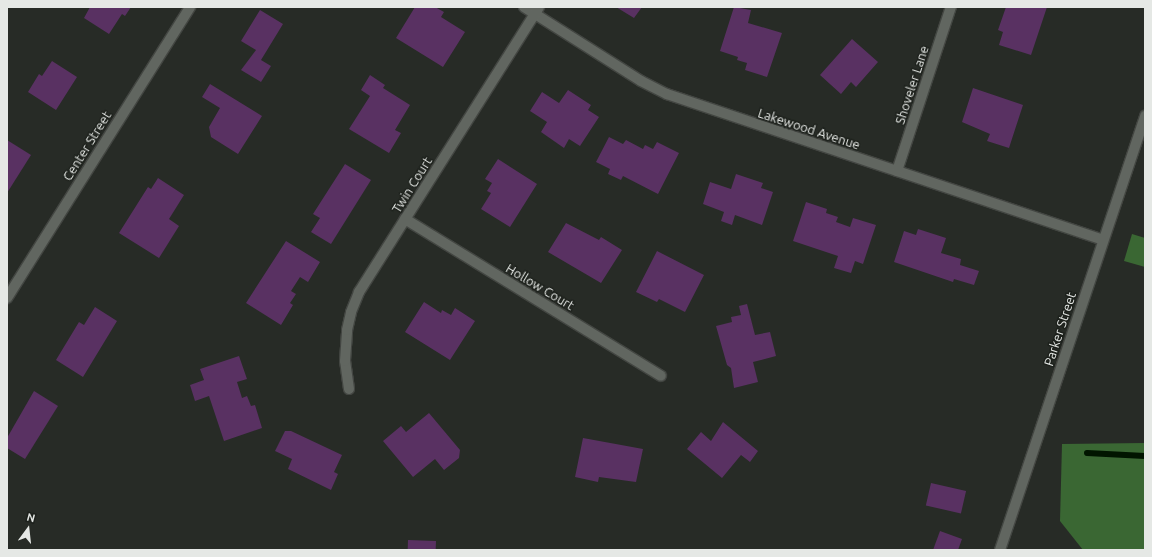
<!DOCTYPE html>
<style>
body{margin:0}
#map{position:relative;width:1152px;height:557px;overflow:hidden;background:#272b26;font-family:Ubuntu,sans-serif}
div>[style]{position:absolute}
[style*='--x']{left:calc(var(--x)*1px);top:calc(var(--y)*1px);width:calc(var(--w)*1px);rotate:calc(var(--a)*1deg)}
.forest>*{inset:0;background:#3a6733}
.stream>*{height:6px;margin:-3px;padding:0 3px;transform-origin:3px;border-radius:3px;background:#011500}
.building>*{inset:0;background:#593162;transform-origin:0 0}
.roads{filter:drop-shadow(1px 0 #434642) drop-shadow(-1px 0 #434642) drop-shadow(0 1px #434642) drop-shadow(0 -1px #434642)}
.minor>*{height:10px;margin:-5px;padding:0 5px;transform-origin:5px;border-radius:5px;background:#616660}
span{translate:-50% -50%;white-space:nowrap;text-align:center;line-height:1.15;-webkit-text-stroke:3px #1d211c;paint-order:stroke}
.street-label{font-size:13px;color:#e5e8e5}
.frame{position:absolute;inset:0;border:8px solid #e5e8e5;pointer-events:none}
.north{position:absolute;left:8px;top:509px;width:40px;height:40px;-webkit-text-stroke:3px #1d211c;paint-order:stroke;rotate:15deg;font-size:11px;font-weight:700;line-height:16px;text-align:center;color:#e5e8e5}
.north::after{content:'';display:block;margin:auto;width:14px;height:18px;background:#e5e8e5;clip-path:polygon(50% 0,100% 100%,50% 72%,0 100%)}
</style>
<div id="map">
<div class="forest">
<i style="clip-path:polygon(1132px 234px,1145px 238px,1145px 267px,1124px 261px)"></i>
<i style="clip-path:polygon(1145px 443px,1145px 550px,1083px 550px,1060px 521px,1062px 444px)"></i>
</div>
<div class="stream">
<i style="--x:1087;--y:453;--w:58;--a:3"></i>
</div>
<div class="building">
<i style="clip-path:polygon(90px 7px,131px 7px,125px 16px,122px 14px,109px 34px,84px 18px)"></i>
<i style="clip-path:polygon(415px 7px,435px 7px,444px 12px,441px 17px,465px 32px,443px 67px,396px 38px)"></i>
<i style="clip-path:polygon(616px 7px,642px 7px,634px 18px)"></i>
<i style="clip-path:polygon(734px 7px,751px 10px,748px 23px,782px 33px,767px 77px,745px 70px,747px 63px,737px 60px,738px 57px,720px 51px)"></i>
<i style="clip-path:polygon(1006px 7px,1047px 7px,1031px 55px,999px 45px,1003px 32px,998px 30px)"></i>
<i style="clip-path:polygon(260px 10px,283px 24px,261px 60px,271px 66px,261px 82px,241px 70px,256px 50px,241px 41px)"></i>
<i style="clip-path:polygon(852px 39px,878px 62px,856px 87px,851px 82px,841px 94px,820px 75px)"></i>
<i style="clip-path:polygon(52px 61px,77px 77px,56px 110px,28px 92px,39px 74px,42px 76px)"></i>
<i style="clip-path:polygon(370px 75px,385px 85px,383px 88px,410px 105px,395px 130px,401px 133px,389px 153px,349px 129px,370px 96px,361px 90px)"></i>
<i style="clip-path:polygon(210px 84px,262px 116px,238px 154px,211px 137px,209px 127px,220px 108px,202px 97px)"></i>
<i style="clip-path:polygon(973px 88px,1023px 105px,1009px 148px,987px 141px,990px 134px,962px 122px)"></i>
<i style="clip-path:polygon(568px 90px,591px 105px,588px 110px,599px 117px,580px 146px,569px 139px,564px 148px,541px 132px,547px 122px,530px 111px,542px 92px,559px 103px)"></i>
<i style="clip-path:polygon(609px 137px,623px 144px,626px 140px,643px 149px,645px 145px,653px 149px,657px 142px,679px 153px,658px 194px,623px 176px,621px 180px,608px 174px,610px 169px,596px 162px)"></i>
<i style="clip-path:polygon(7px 140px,31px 155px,7px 193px)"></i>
<i style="clip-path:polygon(498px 159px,537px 184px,510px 227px,481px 209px,491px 193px,487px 191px,492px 183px,485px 179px)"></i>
<i style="clip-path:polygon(345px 164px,371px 180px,331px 244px,311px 232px,320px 218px,313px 214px)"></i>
<i style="clip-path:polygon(736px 174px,763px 183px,761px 188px,773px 192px,762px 225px,735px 215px,732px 225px,721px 221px,724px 212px,703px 204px,710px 182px,731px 189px)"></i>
<i style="clip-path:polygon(158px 178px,184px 195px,169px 219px,179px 226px,159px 258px,119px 233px,148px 187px,151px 189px)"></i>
<i style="clip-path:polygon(806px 202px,827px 209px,826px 213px,838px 217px,836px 222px,850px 227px,853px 218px,876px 225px,863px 264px,855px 261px,851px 273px,834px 268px,838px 256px,793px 241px)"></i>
<i style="clip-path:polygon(566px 223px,599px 240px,601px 237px,622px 250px,601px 283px,548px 252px)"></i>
<i style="clip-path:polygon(918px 229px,946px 238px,941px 253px,961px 259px,960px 265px,979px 271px,974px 285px,954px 279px,953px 282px,894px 262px,904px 231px,916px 235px)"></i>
<i style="clip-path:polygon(286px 241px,320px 262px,308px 282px,300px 277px,291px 291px,296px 294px,290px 303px,293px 305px,281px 325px,246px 303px)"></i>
<i style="clip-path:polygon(657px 251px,704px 275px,685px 312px,659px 299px,657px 302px,636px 292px)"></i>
<i style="clip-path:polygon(424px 302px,441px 313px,442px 310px,451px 315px,455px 308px,475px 321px,450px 360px,405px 332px)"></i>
<i style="clip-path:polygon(747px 304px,755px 335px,770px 332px,776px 356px,753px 362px,758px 382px,734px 388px,731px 368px,727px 365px,716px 326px,732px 322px,731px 317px,741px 315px,739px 306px)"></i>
<i style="clip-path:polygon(95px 307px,117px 321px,83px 377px,56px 360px,79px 322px,84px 325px)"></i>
<i style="clip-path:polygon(239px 356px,247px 379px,237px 382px,242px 398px,247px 396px,251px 406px,255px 405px,262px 428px,224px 441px,209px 396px,195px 401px,190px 385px,204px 380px,200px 369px)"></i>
<i style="clip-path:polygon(34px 391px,58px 406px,25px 459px,7px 448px,7px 438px)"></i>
<i style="clip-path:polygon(429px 413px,460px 450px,459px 458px,444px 470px,435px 459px,413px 477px,383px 441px,401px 426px,406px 432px)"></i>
<i style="clip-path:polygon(723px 422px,758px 451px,750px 462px,741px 455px,722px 478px,687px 449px,701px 432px,711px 441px)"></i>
<i style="clip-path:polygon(285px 431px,291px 431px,342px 455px,334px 472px,338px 474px,331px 490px,288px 469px,292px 459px,275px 451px)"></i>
<i style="clip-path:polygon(583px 438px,643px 449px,636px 482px,599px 477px,598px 482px,575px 477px)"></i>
<i style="left:931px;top:483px;width:36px;height:23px;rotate:13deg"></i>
<i style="clip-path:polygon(940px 531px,962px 539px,958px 550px,933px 550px)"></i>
<i style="left:408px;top:540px;width:28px;height:10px;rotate:2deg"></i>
</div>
<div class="roads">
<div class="minor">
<i style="--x:524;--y:7;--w:138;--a:32.3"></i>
<i style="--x:641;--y:81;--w:29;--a:27"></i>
<i style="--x:667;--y:94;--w:460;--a:18.5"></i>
<i style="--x:897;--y:171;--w:173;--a:-71.8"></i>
<i style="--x:405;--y:219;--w:300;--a:31.5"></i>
<i style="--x:7;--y:298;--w:344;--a:-57.8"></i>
<i style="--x:349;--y:389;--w:28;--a:-98"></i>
<i style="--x:345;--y:361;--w:31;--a:-86"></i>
<i style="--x:347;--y:330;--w:18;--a:-77"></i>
<i style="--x:351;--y:312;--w:22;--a:-68"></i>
<i style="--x:359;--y:292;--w:337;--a:-57.7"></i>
<i style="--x:1000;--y:550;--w:458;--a:-71.5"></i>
</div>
</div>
<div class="street-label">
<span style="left:912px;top:85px;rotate:-72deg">Shoveler Lane</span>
<span style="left:809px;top:129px;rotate:18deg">Lakewood Avenue</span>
<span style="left:87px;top:146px;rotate:-58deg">Center Street</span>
<span style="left:412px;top:185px;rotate:-58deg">Twin Court</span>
<span style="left:540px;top:287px;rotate:31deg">Hollow Court</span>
<span style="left:1060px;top:329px;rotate:-72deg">Parker Street</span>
</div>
<div class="frame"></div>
<div class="north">N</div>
</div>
